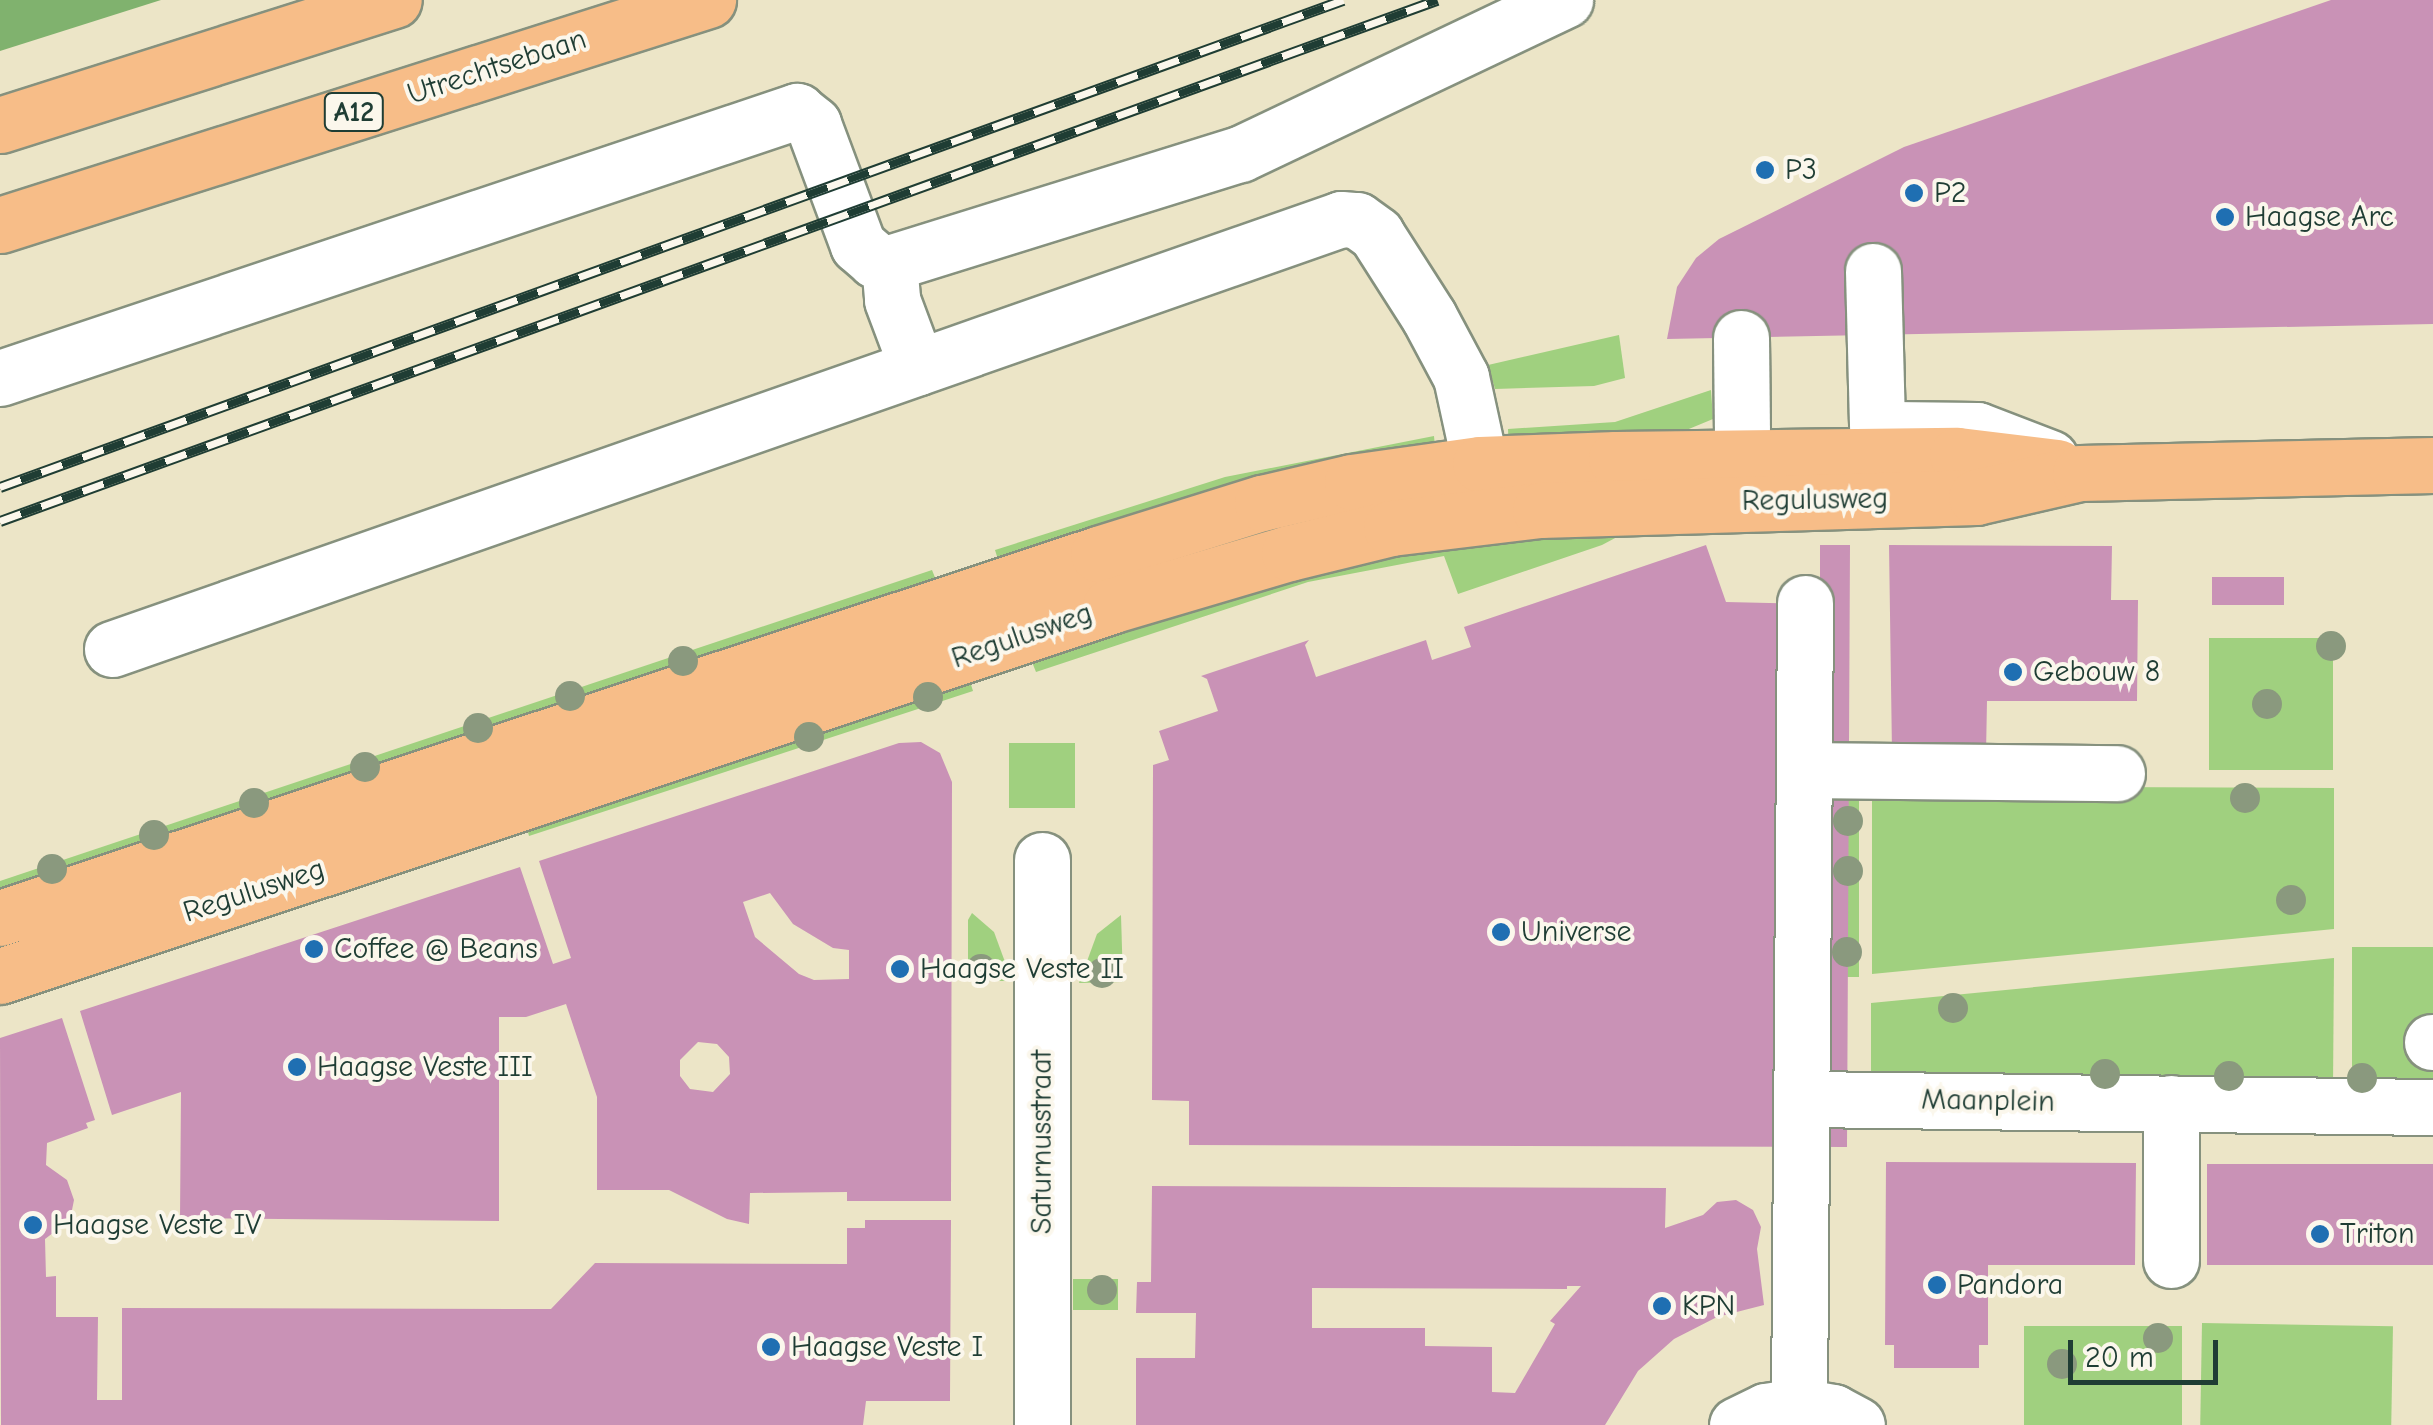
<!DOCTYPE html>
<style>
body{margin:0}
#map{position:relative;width:2433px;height:1425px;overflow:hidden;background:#ece5c7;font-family:"Comic Neue",sans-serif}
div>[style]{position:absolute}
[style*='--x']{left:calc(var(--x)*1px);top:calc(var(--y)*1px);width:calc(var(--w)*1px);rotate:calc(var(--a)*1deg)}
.green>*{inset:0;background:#a0d07f;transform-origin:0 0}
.forest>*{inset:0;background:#80b26e}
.building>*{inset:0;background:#c992b6;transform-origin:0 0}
.roads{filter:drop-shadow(2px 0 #86917e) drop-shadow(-2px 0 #86917e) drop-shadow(0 2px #86917e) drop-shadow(0 -2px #86917e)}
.minor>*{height:55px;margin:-27.5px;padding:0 27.5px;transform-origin:27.5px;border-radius:27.5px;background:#fff}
.major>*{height:55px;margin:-27.5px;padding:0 27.5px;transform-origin:27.5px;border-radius:27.5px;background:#f7bd88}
.highway>*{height:55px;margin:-27.5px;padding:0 27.5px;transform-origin:27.5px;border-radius:27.5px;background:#f7bd88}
.rail>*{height:11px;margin-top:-5.5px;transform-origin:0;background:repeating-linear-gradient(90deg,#fbf7ec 0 22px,#1f3d34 0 44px);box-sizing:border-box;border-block:2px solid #1f3d34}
.trees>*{width:30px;height:30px;margin:-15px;border-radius:50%;background:#8a997e}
.dots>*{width:28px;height:28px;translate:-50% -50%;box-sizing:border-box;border:5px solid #fbf7ec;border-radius:50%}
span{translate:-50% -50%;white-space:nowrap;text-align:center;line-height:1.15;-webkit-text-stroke:8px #fbf7ec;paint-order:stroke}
.shield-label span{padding:2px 8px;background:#fbf7ec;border:2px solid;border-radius:8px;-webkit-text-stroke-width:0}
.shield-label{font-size:28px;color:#1f3d34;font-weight:700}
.street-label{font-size:30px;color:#1f3d34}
.poi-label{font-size:30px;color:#1f3d34}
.left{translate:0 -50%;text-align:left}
.scale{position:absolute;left:2068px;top:1340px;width:150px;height:45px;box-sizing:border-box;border:5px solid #1f3d34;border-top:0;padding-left:12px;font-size:30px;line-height:35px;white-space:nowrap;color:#1f3d34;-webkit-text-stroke:8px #fbf7ec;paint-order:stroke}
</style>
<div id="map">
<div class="green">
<i style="clip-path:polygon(1619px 335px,1625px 378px,1594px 386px,1495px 389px,1488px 365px)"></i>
<i style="clip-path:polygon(1711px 390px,1713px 419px,1684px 431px,1509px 451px,1508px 429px,1615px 422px)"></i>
<i style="clip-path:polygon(1434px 436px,1436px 458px,1001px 569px,995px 550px,1225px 477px)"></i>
<i style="clip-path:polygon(1617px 526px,1617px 537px,1602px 545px,1458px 594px,1444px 556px,1308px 582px,1036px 672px,1028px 652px,1344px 559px)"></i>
<i style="clip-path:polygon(932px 570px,940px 590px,0 895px,0 881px)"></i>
<i style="left:2209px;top:638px;width:124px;height:132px"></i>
<i style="clip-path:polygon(968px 675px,973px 691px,529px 836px,526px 824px)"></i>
<i style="left:1075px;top:743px;width:65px;height:66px;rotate:90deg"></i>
<i style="left:1859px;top:785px;width:192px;height:23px;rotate:90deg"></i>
<i style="clip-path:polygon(1872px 786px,2334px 788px,2334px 929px,1872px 974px)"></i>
<i style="clip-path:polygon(972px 913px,994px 932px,1012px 981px,968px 981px,968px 920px)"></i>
<i style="clip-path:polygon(1121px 915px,1123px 982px,1079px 983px,1097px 934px)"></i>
<i style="left:2433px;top:947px;width:142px;height:81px;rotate:90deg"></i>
<i style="clip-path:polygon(2334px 958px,2333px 1087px,1871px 1076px,1871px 1003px)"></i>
<i style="left:1073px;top:1279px;width:45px;height:31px"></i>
<i style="left:2202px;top:1323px;width:191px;height:102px;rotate:1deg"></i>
<i style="left:2024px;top:1326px;width:158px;height:99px"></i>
</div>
<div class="forest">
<i style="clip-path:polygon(0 0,161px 0,0 51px)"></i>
</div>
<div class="building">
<i style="clip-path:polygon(2331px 0,2433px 0,2433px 324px,1667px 339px,1677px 287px,1696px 258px,1719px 239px,1904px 147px)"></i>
<i style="clip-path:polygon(1706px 545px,1726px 602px,1820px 604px,1820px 545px,1850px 545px,1847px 1147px,1189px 1145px,1189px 1101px,1152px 1100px,1153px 765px,1169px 760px,1159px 731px,1218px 711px,1207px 679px,1201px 676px,1309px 640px,1305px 645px,1316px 677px,1426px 640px,1432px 660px,1471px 647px,1464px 627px)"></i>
<i style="clip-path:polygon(1889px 545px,2112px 546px,2111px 600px,2138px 600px,2137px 701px,1987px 701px,1986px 754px,1892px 753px)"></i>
<i style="left:2212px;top:577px;width:72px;height:28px"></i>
<i style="clip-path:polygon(evenodd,921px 742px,940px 753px,952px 782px,951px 1201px,847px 1201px,847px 1192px,750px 1193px,749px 1224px,727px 1219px,669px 1190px,597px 1190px,597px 1097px,566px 1004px,526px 1017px,499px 1017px,499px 1221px,180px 1218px,181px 1092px,112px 1115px,80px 1011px,520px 867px,553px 964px,571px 958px,539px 861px,899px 743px,921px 742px,770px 893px,793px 924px,833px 948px,849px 950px,849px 979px,814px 980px,799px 974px,755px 937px,743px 902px,770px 893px,921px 742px,698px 1042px,717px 1044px,729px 1057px,730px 1074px,713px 1092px,690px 1089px,680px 1076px,680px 1060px,698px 1042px)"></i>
<i style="clip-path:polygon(62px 1018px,95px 1120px,86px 1123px,88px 1128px,47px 1143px,46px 1165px,67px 1180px,74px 1200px,70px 1220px,45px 1239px,46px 1277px,56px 1276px,56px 1317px,98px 1317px,97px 1400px,122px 1400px,122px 1308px,551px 1309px,595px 1263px,847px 1264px,847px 1228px,865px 1228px,865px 1220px,951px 1220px,950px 1401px,866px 1401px,863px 1425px,1px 1425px,0 1038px)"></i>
<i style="clip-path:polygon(1886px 1162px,2136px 1163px,2135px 1265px,1988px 1265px,1988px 1345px,1979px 1345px,1979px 1368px,1894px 1368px,1894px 1345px,1885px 1345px)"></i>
<i style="left:2207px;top:1164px;width:226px;height:101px"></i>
<i style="clip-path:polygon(evenodd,1152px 1186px,1666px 1188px,1665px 1228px,1703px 1215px,1717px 1202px,1736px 1200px,1753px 1210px,1761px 1227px,1757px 1249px,1764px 1305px,1717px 1317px,1674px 1339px,1638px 1371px,1605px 1425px,1136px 1425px,1136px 1358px,1195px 1358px,1196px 1313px,1136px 1313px,1137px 1282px,1151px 1282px,1152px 1186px,1567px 1286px,1581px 1286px,1550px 1321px,1555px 1324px,1515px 1393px,1492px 1392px,1492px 1347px,1425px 1346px,1425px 1328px,1312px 1328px,1312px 1288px,1567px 1289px,1567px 1286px)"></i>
</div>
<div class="roads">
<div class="minor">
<i style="--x:889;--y:263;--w:368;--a:-17.3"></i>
<i style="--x:1240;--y:154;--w:360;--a:-25.4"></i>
<i style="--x:1873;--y:271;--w:158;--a:88.5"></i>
<i style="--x:1741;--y:338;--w:95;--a:89.4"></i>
<i style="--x:0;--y:378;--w:841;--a:-18.52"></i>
<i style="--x:797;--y:111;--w:21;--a:39"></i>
<i style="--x:813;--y:124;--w:129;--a:69.6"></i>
<i style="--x:858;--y:245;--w:23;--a:41"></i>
<i style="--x:875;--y:260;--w:14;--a:12"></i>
<i style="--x:889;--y:263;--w:37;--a:85"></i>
<i style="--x:892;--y:300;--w:72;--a:69.5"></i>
<i style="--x:1892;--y:429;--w:85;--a:0.7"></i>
<i style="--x:1977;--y:430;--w:78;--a:21"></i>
<i style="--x:112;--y:649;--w:1302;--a:-19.28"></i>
<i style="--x:1341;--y:219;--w:16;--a:4"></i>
<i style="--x:1357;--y:220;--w:24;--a:36"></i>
<i style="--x:1376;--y:234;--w:98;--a:57.4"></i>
<i style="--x:1429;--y:317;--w:68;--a:61.9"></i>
<i style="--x:1461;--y:377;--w:89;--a:77.7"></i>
<i style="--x:1805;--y:770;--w:312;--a:0.6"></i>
<i style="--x:2432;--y:1042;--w:1;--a:0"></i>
<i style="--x:1805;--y:1099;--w:628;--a:0.73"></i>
<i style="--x:2171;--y:1103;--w:157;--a:90"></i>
<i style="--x:1799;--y:1406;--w:803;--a:-89.57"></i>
<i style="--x:1042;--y:1425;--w:565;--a:-90"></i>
<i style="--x:1737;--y:1425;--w:32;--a:-26"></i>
<i style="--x:1766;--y:1411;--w:33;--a:-9"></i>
<i style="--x:1799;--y:1406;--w:35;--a:10"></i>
<i style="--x:1833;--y:1412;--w:27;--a:28"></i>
</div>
<div class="major">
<i style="--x:0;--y:918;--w:1157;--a:-18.34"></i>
<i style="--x:1098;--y:554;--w:172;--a:-17.3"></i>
<i style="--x:1262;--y:503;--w:92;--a:-13.1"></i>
<i style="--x:1352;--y:482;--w:129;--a:-8"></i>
<i style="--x:1480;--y:464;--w:136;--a:-2.1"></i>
<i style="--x:1616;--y:459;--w:341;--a:-0.7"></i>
<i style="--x:1957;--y:455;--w:101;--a:6.8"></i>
<i style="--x:0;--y:976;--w:1170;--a:-18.43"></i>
<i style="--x:1110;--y:606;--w:187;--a:-16.5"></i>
<i style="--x:1289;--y:553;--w:105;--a:-13.8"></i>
<i style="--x:1391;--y:528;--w:150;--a:-6.9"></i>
<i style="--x:1540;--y:510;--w:436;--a:-1.7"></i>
<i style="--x:1976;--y:497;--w:107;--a:-13"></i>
<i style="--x:2080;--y:473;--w:353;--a:-1.3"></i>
</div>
<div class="highway">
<i style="--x:0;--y:125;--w:413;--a:-17.6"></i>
<i style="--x:0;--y:225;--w:743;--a:-17.63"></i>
</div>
</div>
<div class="rail">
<i style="--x:0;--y:487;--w:1429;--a:-19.93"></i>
<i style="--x:0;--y:521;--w:1529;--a:-19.93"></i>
</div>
<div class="trees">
<i style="left:2331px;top:646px"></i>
<i style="left:683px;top:661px"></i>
<i style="left:570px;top:696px"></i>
<i style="left:928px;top:697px"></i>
<i style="left:2267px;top:704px"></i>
<i style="left:478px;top:728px"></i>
<i style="left:809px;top:737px"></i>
<i style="left:365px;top:767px"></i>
<i style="left:2245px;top:798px"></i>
<i style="left:254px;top:803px"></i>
<i style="left:1848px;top:821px"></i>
<i style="left:154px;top:835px"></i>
<i style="left:52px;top:869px"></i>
<i style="left:1848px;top:871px"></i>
<i style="left:2291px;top:900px"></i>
<i style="left:1847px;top:952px"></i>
<i style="left:981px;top:969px"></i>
<i style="left:1102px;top:973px"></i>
<i style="left:1953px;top:1008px"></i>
<i style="left:2105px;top:1074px"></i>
<i style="left:2229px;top:1076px"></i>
<i style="left:2362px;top:1078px"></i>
<i style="left:1102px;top:1290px"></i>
<i style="left:2158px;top:1338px"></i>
<i style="left:2062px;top:1364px"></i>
</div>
<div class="dots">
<i style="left:1765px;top:170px;background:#1f6fb2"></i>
<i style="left:1914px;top:193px;background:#1f6fb2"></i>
<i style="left:2225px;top:217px;background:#1f6fb2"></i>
<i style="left:2013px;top:672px;background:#1f6fb2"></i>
<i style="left:1501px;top:932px;background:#1f6fb2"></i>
<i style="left:314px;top:949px;background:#1f6fb2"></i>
<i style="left:900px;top:969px;background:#1f6fb2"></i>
<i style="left:297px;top:1067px;background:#1f6fb2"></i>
<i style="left:33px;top:1225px;background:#1f6fb2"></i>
<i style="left:2320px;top:1234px;background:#1f6fb2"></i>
<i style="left:1937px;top:1285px;background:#1f6fb2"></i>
<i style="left:1662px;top:1306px;background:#1f6fb2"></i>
<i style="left:771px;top:1347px;background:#1f6fb2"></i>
</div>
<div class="shield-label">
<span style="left:354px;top:112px">A12</span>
</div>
<div class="street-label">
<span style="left:497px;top:67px;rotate:-18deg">Utrechtsebaan</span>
<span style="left:1815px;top:500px;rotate:-1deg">Regulusweg</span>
<span style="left:1022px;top:636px;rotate:-19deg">Regulusweg</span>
<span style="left:254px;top:891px;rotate:-18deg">Regulusweg</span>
<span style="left:1988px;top:1101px;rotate:1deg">Maanplein</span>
<span style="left:1042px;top:1142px;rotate:-90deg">Saturnusstraat</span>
</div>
<div class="poi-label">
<span class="left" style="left:1785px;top:170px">P3</span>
<span class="left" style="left:1934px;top:193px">P2</span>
<span class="left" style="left:2245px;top:217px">Haagse Arc</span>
<span class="left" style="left:2033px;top:672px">Gebouw 8</span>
<span class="left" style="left:1521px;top:932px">Universe</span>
<span class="left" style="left:334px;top:949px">Coffee @ Beans</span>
<span class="left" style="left:920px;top:969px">Haagse Veste II</span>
<span class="left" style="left:317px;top:1067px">Haagse Veste III</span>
<span class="left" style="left:53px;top:1225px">Haagse Veste IV</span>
<span class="left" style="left:2340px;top:1234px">Triton</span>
<span class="left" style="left:1957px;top:1285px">Pandora</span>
<span class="left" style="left:1682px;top:1306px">KPN</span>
<span class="left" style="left:791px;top:1347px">Haagse Veste I</span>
</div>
<div class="scale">20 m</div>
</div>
